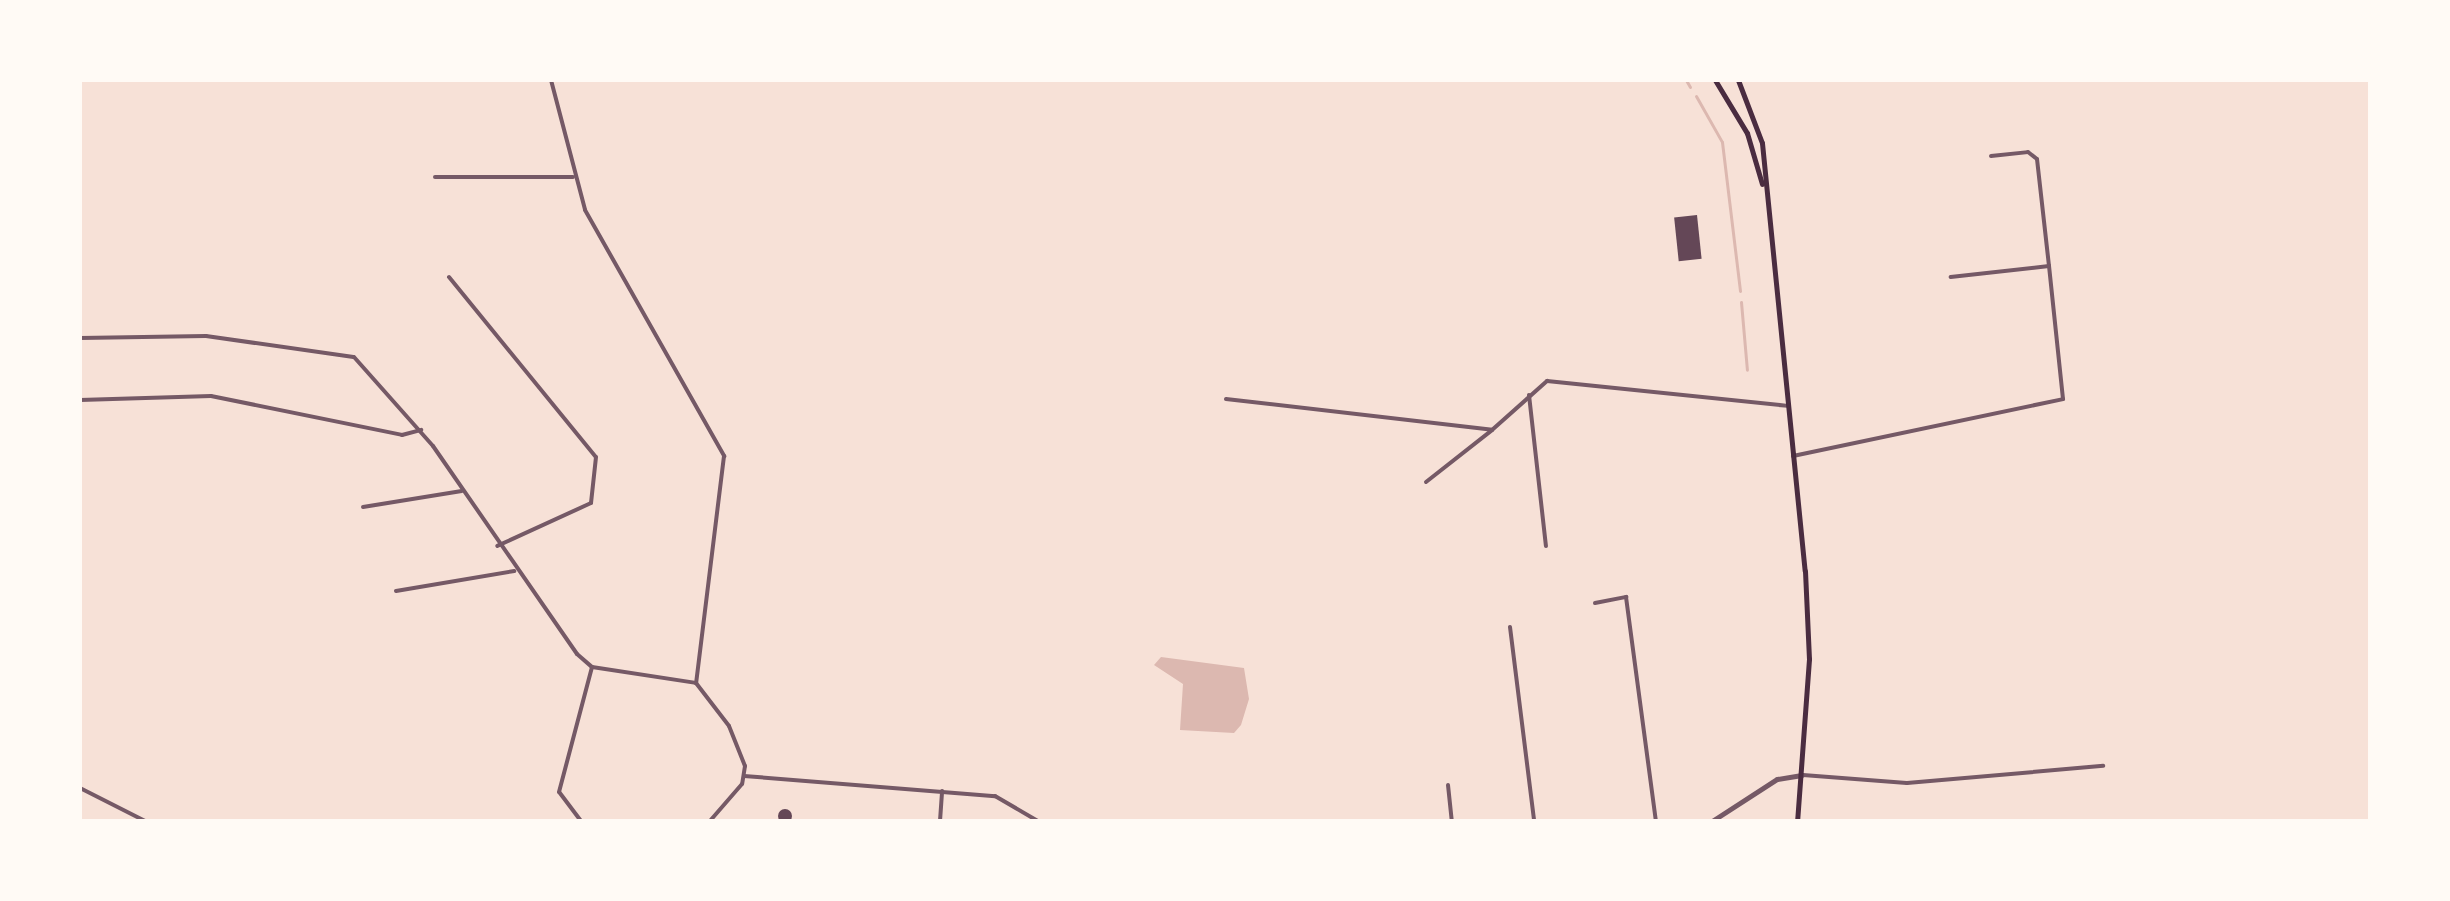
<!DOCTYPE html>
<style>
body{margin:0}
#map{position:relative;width:2450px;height:901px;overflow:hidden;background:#f7e1d7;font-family:"Fira Sans Condensed",sans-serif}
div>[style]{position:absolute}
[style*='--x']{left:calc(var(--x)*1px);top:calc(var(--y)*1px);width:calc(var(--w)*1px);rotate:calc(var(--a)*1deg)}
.water>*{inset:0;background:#dcb8b0}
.stream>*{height:3px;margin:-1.5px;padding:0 1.5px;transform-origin:1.5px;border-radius:1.5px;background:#dcb8b0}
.building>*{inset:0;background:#644757;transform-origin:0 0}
.round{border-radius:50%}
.minor>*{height:4px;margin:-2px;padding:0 2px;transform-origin:2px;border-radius:2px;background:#755966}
.tertiary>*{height:5px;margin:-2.5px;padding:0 2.5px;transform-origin:2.5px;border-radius:2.5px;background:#755966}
.secondary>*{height:5px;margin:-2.5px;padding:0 2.5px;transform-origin:2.5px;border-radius:2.5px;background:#4a2c40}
span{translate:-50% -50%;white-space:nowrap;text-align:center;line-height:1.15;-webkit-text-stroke:8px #fffaf5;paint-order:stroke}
.frame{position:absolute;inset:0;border:82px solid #fffaf5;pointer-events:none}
</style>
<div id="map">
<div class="water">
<i style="clip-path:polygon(1161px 657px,1244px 668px,1249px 699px,1241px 725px,1234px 733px,1180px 730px,1183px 684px,1154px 665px)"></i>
</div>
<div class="stream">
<i style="--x:1686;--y:80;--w:8;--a:60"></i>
<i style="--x:1696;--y:96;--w:53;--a:60.5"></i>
<i style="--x:1722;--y:142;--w:150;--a:83.1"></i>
<i style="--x:1741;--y:302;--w:68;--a:85"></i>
</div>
<div class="building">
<i style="left:1697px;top:215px;width:44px;height:23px;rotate:84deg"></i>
<i class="round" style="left:778px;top:809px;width:14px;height:14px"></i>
</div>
<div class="minor">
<i style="--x:551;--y:80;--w:134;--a:75.3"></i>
<i style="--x:585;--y:210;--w:283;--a:60.5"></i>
<i style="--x:724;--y:456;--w:229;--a:97"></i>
<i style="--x:1991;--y:156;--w:37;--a:-6"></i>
<i style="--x:2028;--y:152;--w:11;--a:38"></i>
<i style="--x:2037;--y:159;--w:108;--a:83.6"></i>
<i style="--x:435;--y:177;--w:138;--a:0"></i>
<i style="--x:449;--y:277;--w:232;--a:50.8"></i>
<i style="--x:596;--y:457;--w:46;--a:96.2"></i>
<i style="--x:591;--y:503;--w:103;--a:155.4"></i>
<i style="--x:80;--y:338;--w:126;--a:-0.9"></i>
<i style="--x:206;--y:336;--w:149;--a:8.1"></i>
<i style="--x:354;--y:357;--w:119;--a:48.4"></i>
<i style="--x:433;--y:446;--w:253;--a:55.3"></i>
<i style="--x:577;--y:654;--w:20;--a:41"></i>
<i style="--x:592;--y:667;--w:105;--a:8.7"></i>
<i style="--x:1529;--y:395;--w:152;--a:83.6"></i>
<i style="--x:1226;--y:399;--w:268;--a:6.6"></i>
<i style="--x:1492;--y:430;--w:74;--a:-41.7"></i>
<i style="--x:1547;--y:381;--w:242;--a:5.9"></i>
<i style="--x:80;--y:400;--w:131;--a:-1.7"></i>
<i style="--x:211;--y:396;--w:195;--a:11.5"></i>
<i style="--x:402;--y:435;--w:20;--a:-15"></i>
<i style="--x:1793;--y:456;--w:276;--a:-11.9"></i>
<i style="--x:2063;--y:399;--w:134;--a:-96"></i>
<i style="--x:2049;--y:266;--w:99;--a:173.6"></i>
<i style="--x:1426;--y:482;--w:84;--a:-38.2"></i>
<i style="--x:363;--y:507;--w:100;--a:-9.2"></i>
<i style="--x:396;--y:591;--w:120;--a:-9.6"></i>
<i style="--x:1595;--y:603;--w:32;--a:-11"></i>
<i style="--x:1626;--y:597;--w:226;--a:82.4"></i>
<i style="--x:1510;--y:627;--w:195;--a:82.9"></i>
<i style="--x:696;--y:683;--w:54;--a:52.5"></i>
<i style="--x:729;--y:726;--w:43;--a:68.2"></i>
<i style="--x:745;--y:766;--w:18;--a:99"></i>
<i style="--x:742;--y:784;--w:49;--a:130.9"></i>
<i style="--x:1803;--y:775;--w:104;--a:4.4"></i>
<i style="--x:1907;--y:783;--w:197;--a:-5"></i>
<i style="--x:744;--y:776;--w:252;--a:4.6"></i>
<i style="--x:995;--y:796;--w:50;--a:30.2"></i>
<i style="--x:1448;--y:785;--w:36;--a:84"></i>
<i style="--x:80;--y:788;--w:73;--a:26.9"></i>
<i style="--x:581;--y:821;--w:36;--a:-127"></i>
<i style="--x:559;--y:792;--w:129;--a:-75.2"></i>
<i style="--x:940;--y:821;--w:30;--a:-86"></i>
</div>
<div class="tertiary">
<i style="--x:1712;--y:821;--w:77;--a:-32.9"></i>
<i style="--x:1777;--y:779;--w:25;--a:-9"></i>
</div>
<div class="secondary">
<i style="--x:1715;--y:80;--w:62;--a:58.9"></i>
<i style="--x:1747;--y:133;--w:53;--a:73.6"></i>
<i style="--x:1738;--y:80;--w:67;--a:69.1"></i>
<i style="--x:1762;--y:143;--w:430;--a:84.3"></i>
<i style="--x:1805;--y:571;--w:88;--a:87.4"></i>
<i style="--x:1809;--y:659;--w:162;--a:94.2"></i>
</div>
<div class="frame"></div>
</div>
